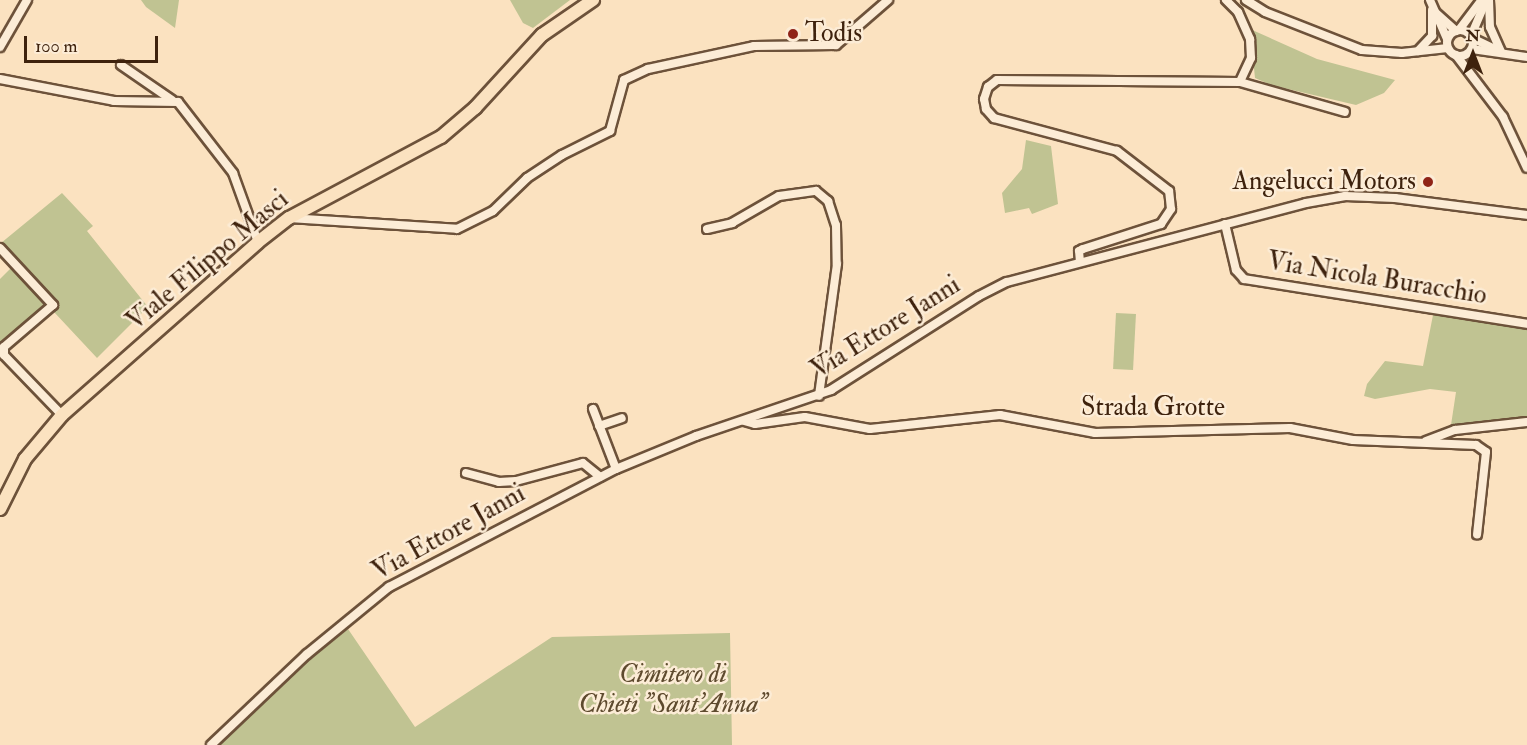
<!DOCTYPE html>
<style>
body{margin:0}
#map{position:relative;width:1527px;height:745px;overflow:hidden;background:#fbe2c0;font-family:"IM FELL Double Pica",serif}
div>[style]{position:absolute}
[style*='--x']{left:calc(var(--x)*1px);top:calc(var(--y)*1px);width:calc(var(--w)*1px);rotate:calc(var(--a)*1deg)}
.green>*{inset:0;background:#c0c392;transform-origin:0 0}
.roads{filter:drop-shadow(2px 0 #6d523a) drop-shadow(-2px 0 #6d523a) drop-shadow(0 2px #6d523a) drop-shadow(0 -2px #6d523a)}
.street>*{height:8px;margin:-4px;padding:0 4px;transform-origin:4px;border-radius:4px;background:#fcecd6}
.street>.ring{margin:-4px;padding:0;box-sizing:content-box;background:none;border:8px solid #fcecd6;border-radius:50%}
.primary>*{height:12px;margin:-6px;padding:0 6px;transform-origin:6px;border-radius:6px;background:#fbe2c0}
.dots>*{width:16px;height:16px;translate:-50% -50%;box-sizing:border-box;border:3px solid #fcecd6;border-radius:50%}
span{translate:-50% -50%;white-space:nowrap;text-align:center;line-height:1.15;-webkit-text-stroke:5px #fcecd6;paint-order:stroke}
.poi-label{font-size:26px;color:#3e220d}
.left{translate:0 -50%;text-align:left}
.right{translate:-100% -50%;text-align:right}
.street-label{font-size:26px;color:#3e220d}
.park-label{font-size:26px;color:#5e4a2e;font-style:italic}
.north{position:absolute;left:1443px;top:24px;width:60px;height:60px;-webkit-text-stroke:4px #fcecd6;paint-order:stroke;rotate:0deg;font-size:16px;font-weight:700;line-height:24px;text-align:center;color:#3e220d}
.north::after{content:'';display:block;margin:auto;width:21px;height:27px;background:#3e220d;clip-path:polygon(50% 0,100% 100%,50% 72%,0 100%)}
.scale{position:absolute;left:24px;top:36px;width:134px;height:27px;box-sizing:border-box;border:3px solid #3e220d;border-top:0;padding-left:8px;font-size:18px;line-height:21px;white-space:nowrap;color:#3e220d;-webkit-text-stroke:4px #fcecd6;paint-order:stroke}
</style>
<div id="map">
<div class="green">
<i style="clip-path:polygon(141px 0,179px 0,175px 28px,146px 7px)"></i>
<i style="clip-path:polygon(510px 0,570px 0,533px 28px,523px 23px)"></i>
<i style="clip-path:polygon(1250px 29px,1317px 59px,1395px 80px,1384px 93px,1356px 105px,1271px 85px,1255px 78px)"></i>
<i style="clip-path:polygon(1026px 140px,1051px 146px,1058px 204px,1032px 214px,1029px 208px,1005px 213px,1002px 193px,1022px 169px)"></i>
<i style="clip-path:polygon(62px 193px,93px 226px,87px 231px,148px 307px,97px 358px,54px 312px,59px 307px,1px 243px)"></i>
<i style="clip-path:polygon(13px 266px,49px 303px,0 346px,0 279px)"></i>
<i style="left:1116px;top:313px;width:20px;height:56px;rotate:3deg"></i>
<i style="clip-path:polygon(1433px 315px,1527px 329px,1527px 419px,1451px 425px,1456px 392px,1430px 389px,1375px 399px,1364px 396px,1367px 384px,1385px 361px,1423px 366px)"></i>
<i style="clip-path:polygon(348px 629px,415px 727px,552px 637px,730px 633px,732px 745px,218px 745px,286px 678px)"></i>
</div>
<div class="roads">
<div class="street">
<i style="--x:1226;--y:0;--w:17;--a:45"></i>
<i style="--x:1238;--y:12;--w:30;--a:66"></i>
<i style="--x:1250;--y:39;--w:19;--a:87"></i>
<i style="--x:1251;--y:58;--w:26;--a:115"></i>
<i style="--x:1246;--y:0;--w:22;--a:32"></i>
<i style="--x:1265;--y:12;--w:104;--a:21.4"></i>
<i style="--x:1362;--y:50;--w:40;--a:4.3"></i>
<i style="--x:1402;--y:53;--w:46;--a:-6.2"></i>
<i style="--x:1430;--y:0;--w:43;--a:66.4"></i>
<i style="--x:1489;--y:0;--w:27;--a:88"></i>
<i style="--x:1490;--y:27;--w:27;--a:66"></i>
<i style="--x:1436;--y:13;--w:27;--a:42"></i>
<i style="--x:1459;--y:30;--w:38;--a:-53"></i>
<i class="ring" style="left:1447px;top:30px;width:18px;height:18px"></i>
<i style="--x:1471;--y:36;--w:39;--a:-67"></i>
<i style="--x:1472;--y:38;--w:25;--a:26"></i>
<i style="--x:0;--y:47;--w:54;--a:-60.1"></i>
<i style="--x:1472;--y:49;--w:56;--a:8.3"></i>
<i style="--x:1418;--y:51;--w:21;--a:-47"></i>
<i style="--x:1432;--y:36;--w:26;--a:-90"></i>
<i style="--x:1456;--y:55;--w:78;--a:52.8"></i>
<i style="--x:1503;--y:117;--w:56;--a:64.8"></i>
<i style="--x:121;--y:65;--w:62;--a:34.5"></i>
<i style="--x:0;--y:79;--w:116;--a:10.9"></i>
<i style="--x:114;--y:101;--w:64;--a:0.9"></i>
<i style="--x:178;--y:102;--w:90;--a:52.2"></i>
<i style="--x:233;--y:173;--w:73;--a:70.1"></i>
<i style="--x:289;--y:218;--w:168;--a:3.7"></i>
<i style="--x:457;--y:229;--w:40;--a:-26.6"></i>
<i style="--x:493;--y:211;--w:47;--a:-44.1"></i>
<i style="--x:527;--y:178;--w:42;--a:-33.3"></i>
<i style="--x:562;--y:155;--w:54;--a:-26.6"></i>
<i style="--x:610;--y:131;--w:53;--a:-74.6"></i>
<i style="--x:624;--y:80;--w:26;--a:-25"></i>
<i style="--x:648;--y:69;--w:108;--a:-12.2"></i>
<i style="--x:754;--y:46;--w:82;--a:-0.7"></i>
<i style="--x:836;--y:45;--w:69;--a:-40.9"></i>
<i style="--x:1225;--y:224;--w:47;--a:76.6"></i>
<i style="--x:1236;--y:270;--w:12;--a:48"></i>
<i style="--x:1244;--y:279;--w:287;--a:9"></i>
<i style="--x:707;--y:229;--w:26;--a:-13"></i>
<i style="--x:732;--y:223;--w:54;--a:-29.9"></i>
<i style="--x:779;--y:196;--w:37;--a:-8"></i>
<i style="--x:816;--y:191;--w:16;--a:40"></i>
<i style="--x:828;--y:201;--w:25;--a:72"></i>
<i style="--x:836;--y:225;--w:39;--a:89"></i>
<i style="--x:837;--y:264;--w:133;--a:97.8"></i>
<i style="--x:0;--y:248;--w:78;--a:47.1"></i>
<i style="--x:53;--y:305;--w:65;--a:139.4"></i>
<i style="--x:4;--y:347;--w:8;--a:90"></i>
<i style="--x:4;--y:355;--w:83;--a:46"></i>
<i style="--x:1080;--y:262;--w:11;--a:-95"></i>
<i style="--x:1079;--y:251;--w:4;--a:-27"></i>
<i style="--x:1083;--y:249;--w:82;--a:-17.8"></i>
<i style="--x:1161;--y:224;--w:18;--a:-56"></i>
<i style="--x:1171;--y:209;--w:18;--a:-96"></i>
<i style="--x:1169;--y:191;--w:66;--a:-142.4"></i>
<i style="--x:1117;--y:151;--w:127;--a:-165"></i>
<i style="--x:994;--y:118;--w:12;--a:-132"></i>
<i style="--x:986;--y:109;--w:10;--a:-101"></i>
<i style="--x:984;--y:99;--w:13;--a:-72"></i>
<i style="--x:988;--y:87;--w:11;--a:-38"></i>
<i style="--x:997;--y:80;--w:243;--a:0.5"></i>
<i style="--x:1240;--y:82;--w:109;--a:15.9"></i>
<i style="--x:593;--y:409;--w:64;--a:69"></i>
<i style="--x:744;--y:421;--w:11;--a:15"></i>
<i style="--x:755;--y:424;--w:50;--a:-8"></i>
<i style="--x:805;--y:417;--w:66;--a:10.5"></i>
<i style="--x:870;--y:429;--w:131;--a:-6.1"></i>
<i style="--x:1000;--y:415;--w:97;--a:10.7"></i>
<i style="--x:1095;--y:433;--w:195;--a:-1.5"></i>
<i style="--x:1290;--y:428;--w:64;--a:10.8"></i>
<i style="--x:1353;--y:440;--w:123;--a:2.3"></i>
<i style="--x:1476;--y:445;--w:12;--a:35"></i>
<i style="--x:1486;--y:452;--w:83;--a:96.2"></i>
<i style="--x:599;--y:426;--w:24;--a:-19"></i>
<i style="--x:1426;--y:441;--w:31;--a:-21"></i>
<i style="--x:1455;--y:430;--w:72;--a:-6.3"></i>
<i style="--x:466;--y:473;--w:34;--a:15"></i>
<i style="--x:499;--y:482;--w:17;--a:-3"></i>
<i style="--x:516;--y:481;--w:69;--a:-15"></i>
<i style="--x:583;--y:463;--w:22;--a:39"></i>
<i style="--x:211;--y:745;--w:132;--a:-43.5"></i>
<i style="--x:307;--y:654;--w:106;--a:-39.3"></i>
<i style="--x:389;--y:587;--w:256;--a:-27.5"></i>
<i style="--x:616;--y:469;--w:87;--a:-22.4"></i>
<i style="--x:696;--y:436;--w:143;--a:-18.8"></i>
<i style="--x:831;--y:390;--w:175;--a:-32.4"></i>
<i style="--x:979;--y:296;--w:31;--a:-27"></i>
<i style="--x:1007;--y:282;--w:309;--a:-14.8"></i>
<i style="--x:1306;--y:203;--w:40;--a:-10"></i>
<i style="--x:1345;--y:196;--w:50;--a:2.3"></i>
<i style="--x:1395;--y:198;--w:133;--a:7.3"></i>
</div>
<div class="primary">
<i style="--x:0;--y:509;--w:56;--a:-63.4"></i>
<i style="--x:25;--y:459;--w:57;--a:-49.9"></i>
<i style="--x:62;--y:415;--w:261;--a:-41.4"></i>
<i style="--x:258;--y:242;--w:39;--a:-38"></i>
<i style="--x:289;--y:218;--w:172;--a:-28.1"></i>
<i style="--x:441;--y:137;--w:45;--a:-40.5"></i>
<i style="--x:475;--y:108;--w:99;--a:-47.5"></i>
<i style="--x:542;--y:35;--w:62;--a:-34.5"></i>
</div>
</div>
<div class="dots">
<i style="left:793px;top:34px;background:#8f2418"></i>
<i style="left:1428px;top:182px;background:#8f2418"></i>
</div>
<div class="poi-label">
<span class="left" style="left:805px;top:34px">Todis</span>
<span class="right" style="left:1416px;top:182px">Angelucci Motors</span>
</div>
<div class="street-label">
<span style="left:208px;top:261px;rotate:-40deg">Viale Filippo Masci</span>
<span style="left:1377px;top:279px;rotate:9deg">Via Nicola Buracchio</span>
<span style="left:886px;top:328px;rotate:-32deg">Via Ettore Janni</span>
<span style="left:1153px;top:408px">Strada Grotte</span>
<span style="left:449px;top:533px;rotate:-29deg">Via Ettore Janni</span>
</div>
<div class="park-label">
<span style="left:673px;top:690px">Cimitero di<br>Chieti "Sant'Anna"</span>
</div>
<div class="north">N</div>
<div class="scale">100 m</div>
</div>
